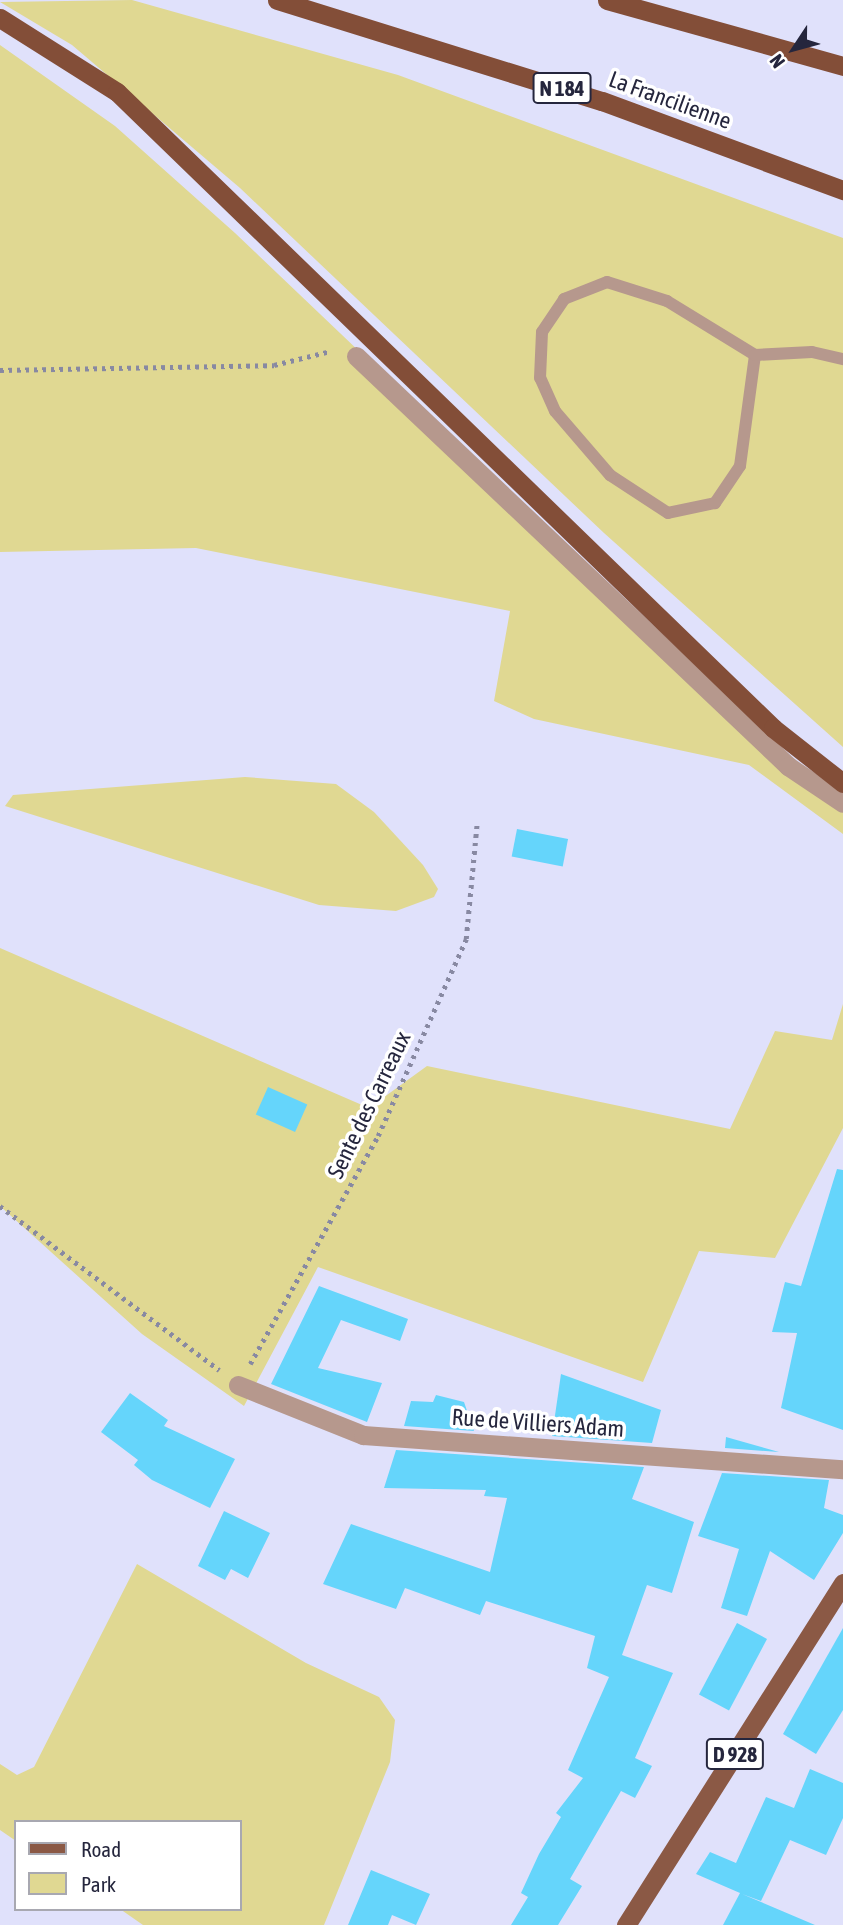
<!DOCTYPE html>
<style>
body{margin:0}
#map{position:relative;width:843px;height:1925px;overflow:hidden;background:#e0e1fb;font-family:"Asap Condensed",sans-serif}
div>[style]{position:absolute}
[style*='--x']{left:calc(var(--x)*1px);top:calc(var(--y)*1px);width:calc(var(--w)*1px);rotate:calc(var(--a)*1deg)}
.green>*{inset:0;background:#e0d892}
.building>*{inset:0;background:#65d5fb;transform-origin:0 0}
.path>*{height:4.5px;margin-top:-2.25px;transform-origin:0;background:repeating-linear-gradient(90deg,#8889a2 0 3.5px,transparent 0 8.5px)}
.service>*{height:12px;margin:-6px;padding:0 6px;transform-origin:6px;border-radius:6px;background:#b6988d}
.minor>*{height:19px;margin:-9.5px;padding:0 9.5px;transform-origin:9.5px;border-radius:9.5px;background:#b6988d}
.primary>*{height:19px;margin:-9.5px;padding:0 9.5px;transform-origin:9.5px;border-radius:9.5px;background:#8b5945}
.trunk>*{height:19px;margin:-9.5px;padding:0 9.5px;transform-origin:9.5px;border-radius:9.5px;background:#834e38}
span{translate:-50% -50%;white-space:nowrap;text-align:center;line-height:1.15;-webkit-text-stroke:7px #fff;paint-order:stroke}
.shield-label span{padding:2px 5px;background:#fff;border:2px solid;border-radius:5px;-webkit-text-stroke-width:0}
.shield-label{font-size:21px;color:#25263d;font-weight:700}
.street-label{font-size:23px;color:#25263d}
.legend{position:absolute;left:14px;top:1820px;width:228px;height:91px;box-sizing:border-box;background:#fff;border:2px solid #a8a8b1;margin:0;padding:9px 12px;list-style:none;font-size:21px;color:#25263d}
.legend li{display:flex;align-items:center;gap:14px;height:35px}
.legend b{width:35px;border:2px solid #a8a8b1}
.north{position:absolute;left:759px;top:14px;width:70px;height:70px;-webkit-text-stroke:5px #fff;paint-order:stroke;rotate:234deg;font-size:19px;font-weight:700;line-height:28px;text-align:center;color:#25263d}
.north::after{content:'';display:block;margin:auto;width:24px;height:32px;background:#25263d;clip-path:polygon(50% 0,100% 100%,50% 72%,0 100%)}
</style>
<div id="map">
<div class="green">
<i style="clip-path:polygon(132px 0,398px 75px,843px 238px,843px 747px,604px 533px,240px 188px,72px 45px,0 2px)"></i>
<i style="clip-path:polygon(0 45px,115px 126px,235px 233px,790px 762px,843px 801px,843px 834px,749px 765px,534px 719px,494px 701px,510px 611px,196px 548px,0 552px)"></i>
<i style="clip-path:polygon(245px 777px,336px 784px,374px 812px,423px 865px,438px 889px,434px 897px,396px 911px,319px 905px,5px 806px,13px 795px)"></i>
<i style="clip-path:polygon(0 948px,369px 1108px,427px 1066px,730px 1129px,775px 1031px,832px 1040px,843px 1004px,843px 1128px,775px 1258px,699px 1251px,643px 1382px,318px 1267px,244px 1406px,142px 1334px,0 1206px)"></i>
<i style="clip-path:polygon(137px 1564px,306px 1663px,379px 1697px,395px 1720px,390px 1762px,324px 1925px,143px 1925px,120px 1909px,240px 1909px,240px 1822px,16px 1822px,16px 1841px,0 1830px,0 1764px,17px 1775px,34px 1767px)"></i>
</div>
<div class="building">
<i style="left:517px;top:829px;width:52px;height:28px;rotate:11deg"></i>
<i style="left:268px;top:1087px;width:43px;height:30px;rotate:24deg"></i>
<i style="clip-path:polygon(837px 1169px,843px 1170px,843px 1430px,781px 1408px,797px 1333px,772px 1332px,785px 1282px,801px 1286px)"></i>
<i style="clip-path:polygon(319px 1286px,408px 1319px,400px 1341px,341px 1320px,318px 1368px,382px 1383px,367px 1422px,271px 1384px)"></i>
<i style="clip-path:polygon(561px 1374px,661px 1410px,652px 1443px,552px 1436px)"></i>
<i style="clip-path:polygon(130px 1393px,168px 1420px,164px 1426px,235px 1459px,210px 1508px,152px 1480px,134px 1465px,138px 1460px,101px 1432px)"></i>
<i style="clip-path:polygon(436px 1395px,464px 1402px,474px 1431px,404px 1426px,411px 1401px,433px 1402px)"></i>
<i style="clip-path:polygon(726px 1437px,779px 1452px,725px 1448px)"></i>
<i style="clip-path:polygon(396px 1450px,644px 1467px,632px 1499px,694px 1522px,672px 1593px,647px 1585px,622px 1655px,673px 1673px,635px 1758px,652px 1766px,635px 1798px,621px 1791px,570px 1879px,582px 1886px,558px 1925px,511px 1925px,528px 1897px,521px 1893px,539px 1854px,561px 1817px,556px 1813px,583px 1778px,568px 1770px,609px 1677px,587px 1668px,595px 1636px,486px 1601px,480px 1615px,405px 1588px,396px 1609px,323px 1584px,351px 1524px,490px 1572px,507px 1498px,484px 1496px,486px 1490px,384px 1488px)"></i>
<i style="clip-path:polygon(722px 1473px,829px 1480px,824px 1508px,843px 1515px,843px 1533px,814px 1580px,770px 1551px,747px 1616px,721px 1608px,739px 1549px,698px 1536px)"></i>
<i style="clip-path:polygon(224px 1511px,270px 1533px,248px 1578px,231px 1569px,225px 1580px,198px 1566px)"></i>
<i style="left:737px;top:1623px;width:34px;height:81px;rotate:28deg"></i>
<i style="clip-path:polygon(843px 1628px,843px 1710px,816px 1754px,783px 1734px)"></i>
<i style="clip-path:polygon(810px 1769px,843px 1783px,843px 1818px,826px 1855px,790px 1840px,761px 1901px,742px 1894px,815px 1925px,723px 1925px,740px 1893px,696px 1874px,710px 1852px,736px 1863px,766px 1797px,794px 1808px)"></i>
<i style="clip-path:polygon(371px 1870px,430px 1894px,416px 1925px,392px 1915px,388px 1925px,348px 1925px)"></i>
</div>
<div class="path">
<i style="--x:0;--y:370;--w:274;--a:-1"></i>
<i style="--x:274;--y:365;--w:59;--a:-13.8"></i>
<i style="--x:0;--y:1206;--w:274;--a:36.8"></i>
<i style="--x:250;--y:1364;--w:261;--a:-60.7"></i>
<i style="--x:378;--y:1136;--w:216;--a:-65.9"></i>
<i style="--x:466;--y:939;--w:117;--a:-84.6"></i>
</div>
<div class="service">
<i style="--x:755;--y:355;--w:112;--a:97.7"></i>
<i style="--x:740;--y:466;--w:45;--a:124"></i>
<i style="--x:715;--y:503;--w:48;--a:168"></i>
<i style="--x:668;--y:513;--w:69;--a:-146.8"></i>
<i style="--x:610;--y:475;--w:84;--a:-130.7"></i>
<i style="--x:555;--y:411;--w:36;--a:-114"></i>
<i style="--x:540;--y:378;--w:46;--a:-87.5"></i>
<i style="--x:542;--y:332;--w:40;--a:-56"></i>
<i style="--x:564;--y:299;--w:46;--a:-21.6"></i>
<i style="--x:607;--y:282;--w:63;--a:17.6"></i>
<i style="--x:667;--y:301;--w:103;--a:31.5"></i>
<i style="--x:755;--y:355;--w:57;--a:-3"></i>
<i style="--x:812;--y:352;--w:32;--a:13"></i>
</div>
<div class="minor">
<i style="--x:356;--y:356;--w:596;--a:43.5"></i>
<i style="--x:788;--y:766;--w:66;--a:33.9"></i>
<i style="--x:238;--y:1385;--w:135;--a:21.8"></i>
<i style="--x:363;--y:1435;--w:481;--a:4.1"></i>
</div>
<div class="primary">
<i style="--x:626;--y:1925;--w:405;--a:-57.6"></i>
</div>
<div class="trunk">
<i style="--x:277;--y:0;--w:340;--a:17.3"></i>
<i style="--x:602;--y:101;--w:257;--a:20.3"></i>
<i style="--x:607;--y:0;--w:245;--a:15.6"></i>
<i style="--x:0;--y:18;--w:138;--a:32.3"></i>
<i style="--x:117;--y:92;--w:914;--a:44.11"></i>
<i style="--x:773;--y:728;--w:89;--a:38.2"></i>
</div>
<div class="shield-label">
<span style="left:562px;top:88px">N 184</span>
<span style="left:735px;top:1754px">D 928</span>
</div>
<div class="street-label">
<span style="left:670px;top:100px;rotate:20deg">La Francilienne</span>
<span style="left:369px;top:1105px;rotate:-64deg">Sente des Carreaux</span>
<span style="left:538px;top:1423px;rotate:4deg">Rue de Villiers Adam</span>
</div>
<ul class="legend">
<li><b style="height:9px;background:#8b5945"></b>Road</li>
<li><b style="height:19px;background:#e0d892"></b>Park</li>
</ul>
<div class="north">N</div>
</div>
